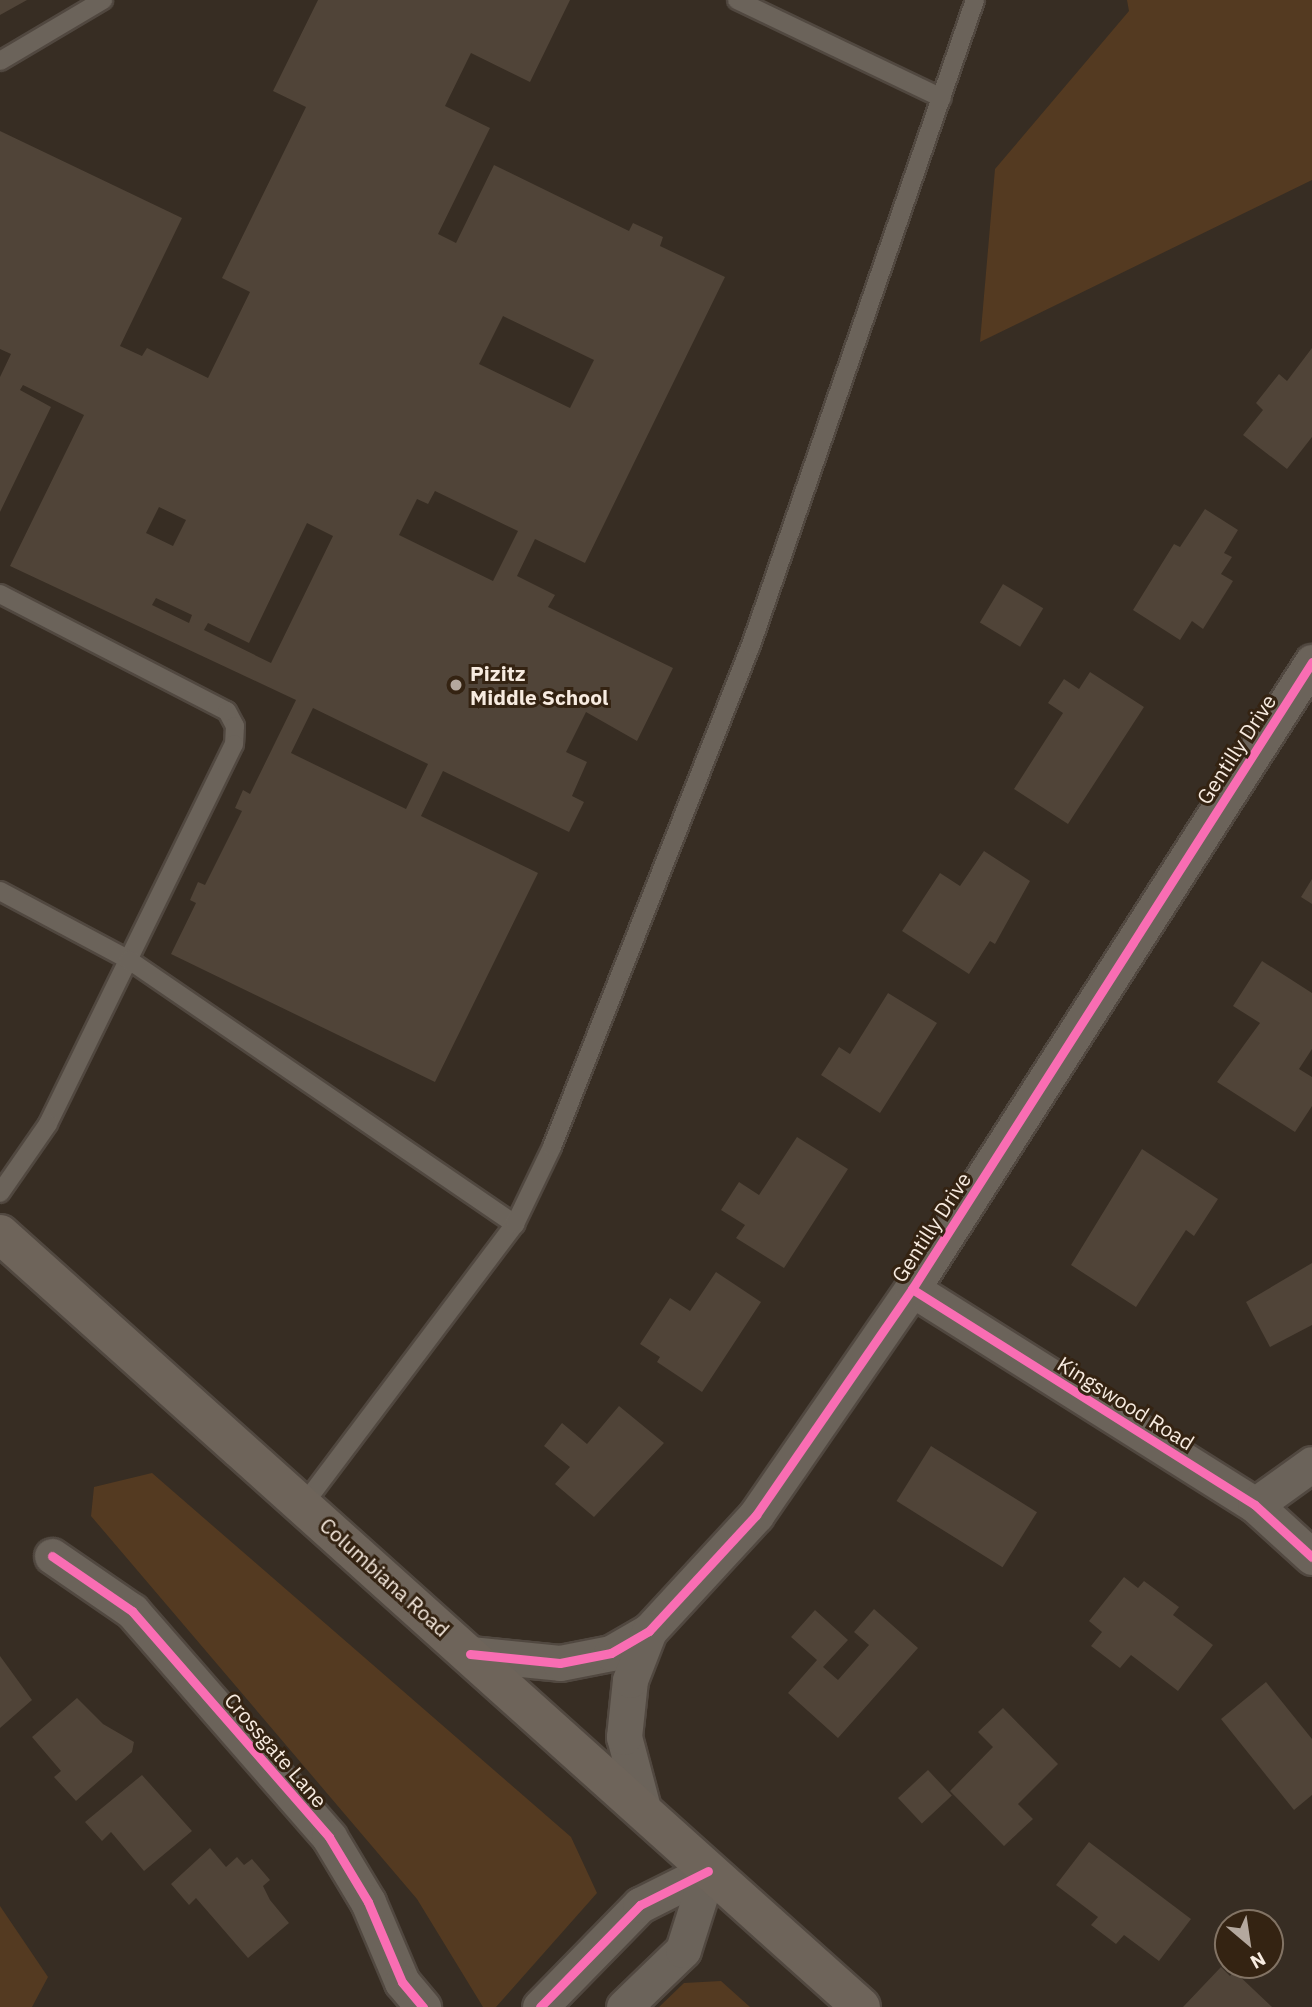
<!DOCTYPE html>
<style>
body{margin:0}
#map{position:relative;width:1312px;height:2007px;overflow:hidden;background:#372d23;font-family:"IBM Plex Sans",sans-serif}
div>[style]{position:absolute}
[style*='--x']{left:calc(var(--x)*1px);top:calc(var(--y)*1px);width:calc(var(--w)*1px);rotate:calc(var(--a)*1deg)}
.green>*{inset:0;background:#543a21}
.building>*{inset:0;background:#504438;transform-origin:0 0}
.roads{filter:drop-shadow(2px 0 #514840) drop-shadow(-2px 0 #514840) drop-shadow(0 2px #514840) drop-shadow(0 -2px #514840)}
.lane>*{height:18px;margin:-9px;padding:0 9px;transform-origin:9px;border-radius:9px;background:#6b635a}
.street>*{height:35px;margin:-17.5px;padding:0 17.5px;transform-origin:17.5px;border-radius:17.5px;background:#6b635a}
.secondary>*{height:38px;margin:-19px;padding:0 19px;transform-origin:19px;border-radius:19px;background:#6e645a}
.cycleway>*{height:9px;margin:-4.5px;padding:0 4.5px;transform-origin:4.5px;border-radius:4.5px;background:#f96db3}
.dots>*{width:19px;height:19px;translate:-50% -50%;box-sizing:border-box;border:4px solid #342312;border-radius:50%}
span{translate:-50% -50%;white-space:nowrap;text-align:center;line-height:1.15;-webkit-text-stroke:6px #342312;paint-order:stroke}
.poi-label{font-size:21px;color:#f7ebe0;font-weight:700}
.left{translate:0 -50%;text-align:left}
.street-label{font-size:21px;color:#f7ebe0}
.north{position:absolute;left:1214px;top:1909px;width:70px;height:70px;box-sizing:border-box;background:#342312;border:2px solid #827364;border-radius:50%;rotate:151deg;font-size:19px;font-weight:700;line-height:28px;text-align:center;color:#f7ebe0}
.north::after{content:'';display:block;margin:auto;width:24px;height:32px;background:#b4a89e;clip-path:polygon(50% 0,100% 100%,50% 72%,0 100%)}
</style>
<div id="map">
<div class="green">
<i style="clip-path:polygon(1127px 0,1312px 0,1312px 180px,980px 342px,995px 169px,1129px 11px)"></i>
<i style="clip-path:polygon(152px 1473px,571px 1837px,597px 1893px,496px 2007px,483px 2007px,417px 1899px,91px 1516px,94px 1487px)"></i>
<i style="clip-path:polygon(0 1906px,48px 1977px,32px 2007px,0 2007px)"></i>
<i style="clip-path:polygon(721px 1981px,750px 2007px,659px 2007px,684px 1983px)"></i>
</div>
<div class="building">
<i style="clip-path:polygon(0 0,27px 0,0 15px)"></i>
<i style="clip-path:polygon(evenodd,318px 0,570px 0,530px 82px,471px 53px,445px 106px,490px 128px,438px 234px,456px 243px,494px 165px,629px 231px,633px 223px,663px 237px,660px 246px,725px 277px,585px 563px,535px 539px,517px 576px,555px 595px,548px 607px,673px 668px,637px 741px,586px 712px,566px 752px,587px 762px,572px 796px,584px 802px,569px 832px,443px 771px,421px 816px,538px 873px,435px 1082px,171px 954px,196px 903px,190px 900px,198px 882px,205px 885px,242px 811px,235px 808px,243px 790px,250px 794px,296px 700px,10px 566px,84px 415px,23px 385px,20px 390px,51px 407px,0 512px,0 377px,11px 354px,0 349px,0 131px,182px 218px,120px 346px,142px 356px,147px 348px,208px 378px,250px 292px,222px 278px,306px 107px,273px 91px,318px 0,503px 316px,594px 360px,570px 408px,479px 364px,503px 316px,318px 0,435px 491px,518px 531px,493px 581px,399px 535px,417px 499px,428px 504px,435px 491px,318px 0,159px 507px,186px 520px,173px 546px,146px 533px,159px 507px,318px 0,307px 523px,333px 536px,271px 663px,204px 630px,208px 623px,249px 643px,307px 523px,318px 0,156px 598px,192px 615px,189px 623px,152px 605px,156px 598px,318px 0,313px 708px,428px 764px,406px 809px,291px 753px,313px 708px)"></i>
<i style="clip-path:polygon(1312px 348px,1312px 437px,1287px 469px,1243px 435px,1263px 410px,1256px 403px,1279px 374px,1287px 381px)"></i>
<i style="clip-path:polygon(1205px 509px,1238px 530px,1224px 553px,1232px 557px,1221px 574px,1233px 581px,1203px 629px,1192px 621px,1180px 640px,1133px 610px,1174px 544px,1180px 547px)"></i>
<i style="left:1003px;top:584px;width:47px;height:45px;rotate:31deg"></i>
<i style="clip-path:polygon(1090px 672px,1144px 707px,1068px 824px,1014px 789px,1063px 713px,1048px 703px,1064px 679px,1079px 689px)"></i>
<i style="clip-path:polygon(984px 851px,1030px 881px,995px 944px,990px 941px,969px 974px,902px 931px,940px 873px,960px 886px)"></i>
<i style="clip-path:polygon(1312px 879px,1312px 904px,1301px 897px)"></i>
<i style="clip-path:polygon(1262px 961px,1312px 993px,1312px 1049px,1299px 1069px,1312px 1077px,1312px 1106px,1295px 1132px,1217px 1082px,1260px 1023px,1233px 1006px)"></i>
<i style="clip-path:polygon(888px 993px,937px 1023px,880px 1113px,821px 1075px,839px 1047px,850px 1054px)"></i>
<i style="clip-path:polygon(797px 1137px,848px 1169px,784px 1268px,736px 1238px,745px 1225px,721px 1210px,739px 1182px,759px 1195px)"></i>
<i style="clip-path:polygon(1142px 1149px,1218px 1199px,1194px 1236px,1186px 1230px,1136px 1307px,1071px 1265px)"></i>
<i style="clip-path:polygon(1312px 1263px,1312px 1325px,1270px 1347px,1246px 1302px)"></i>
<i style="clip-path:polygon(716px 1272px,761px 1302px,702px 1392px,657px 1362px,660px 1357px,640px 1344px,670px 1298px,690px 1311px)"></i>
<i style="clip-path:polygon(619px 1406px,664px 1443px,594px 1517px,555px 1484px,570px 1467px,544px 1446px,562px 1423px,587px 1444px)"></i>
<i style="left:931px;top:1446px;width:125px;height:65px;rotate:32deg"></i>
<i style="clip-path:polygon(1124px 1577px,1138px 1588px,1144px 1581px,1179px 1607px,1173px 1615px,1213px 1645px,1178px 1691px,1131px 1655px,1120px 1668px,1091px 1646px,1102px 1632px,1089px 1621px)"></i>
<i style="clip-path:polygon(874px 1609px,918px 1648px,838px 1738px,788px 1693px,817px 1660px,791px 1637px,815px 1610px,848px 1640px,823px 1667px,838px 1680px,869px 1645px,854px 1632px)"></i>
<i style="clip-path:polygon(0 1656px,32px 1700px,0 1728px)"></i>
<i style="clip-path:polygon(1266px 1682px,1312px 1739px,1312px 1795px,1294px 1810px,1221px 1719px)"></i>
<i style="clip-path:polygon(77px 1698px,103px 1724px,134px 1742px,132px 1752px,76px 1801px,54px 1777px,61px 1771px,32px 1737px)"></i>
<i style="clip-path:polygon(1003px 1708px,1058px 1764px,1018px 1804px,1033px 1819px,1004px 1846px,950px 1791px,993px 1747px,978px 1732px)"></i>
<i style="left:928px;top:1770px;width:35px;height:41px;rotate:47deg"></i>
<i style="clip-path:polygon(142px 1775px,192px 1831px,144px 1871px,111px 1832px,102px 1841px,85px 1822px)"></i>
<i style="clip-path:polygon(1089px 1842px,1191px 1919px,1159px 1961px,1124px 1935px,1116px 1944px,1091px 1925px,1098px 1917px,1056px 1885px)"></i>
<i style="clip-path:polygon(210px 1848px,226px 1867px,237px 1857px,244px 1865px,252px 1859px,270px 1880px,263px 1886px,270px 1900px,289px 1923px,248px 1958px,196px 1898px,189px 1905px,171px 1884px)"></i>
<i style="clip-path:polygon(1221px 1967px,1230px 1976px,1234px 1971px,1272px 2007px,1183px 2007px)"></i>
</div>
<div class="roads">
<div class="lane">
<i style="--x:737;--y:0;--w:227;--a:25.6"></i>
<i style="--x:0;--y:61;--w:120;--a:-30.6"></i>
<i style="--x:0;--y:594;--w:255;--a:27.3"></i>
<i style="--x:227;--y:711;--w:17;--a:62"></i>
<i style="--x:235;--y:726;--w:18;--a:93"></i>
<i style="--x:234;--y:744;--w:423;--a:116.1"></i>
<i style="--x:48;--y:1124;--w:84;--a:124.8"></i>
<i style="--x:0;--y:891;--w:146;--a:28.1"></i>
<i style="--x:129;--y:960;--w:468;--a:34.4"></i>
<i style="--x:304;--y:1504;--w:351;--a:-53"></i>
<i style="--x:515;--y:1224;--w:85;--a:-64.3"></i>
<i style="--x:552;--y:1147;--w:540;--a:-68.38"></i>
<i style="--x:751;--y:645;--w:683;--a:-70.85"></i>
</div>
<div class="street">
<i style="--x:912;--y:1289;--w:405;--a:32.2"></i>
<i style="--x:1255;--y:1505;--w:77;--a:42.4"></i>
<i style="--x:1255;--y:1505;--w:70;--a:-35.7"></i>
<i style="--x:52;--y:1556;--w:97;--a:34.5"></i>
<i style="--x:132;--y:1611;--w:300;--a:48.9"></i>
<i style="--x:329;--y:1837;--w:76;--a:59"></i>
<i style="--x:368;--y:1902;--w:87;--a:67"></i>
<i style="--x:402;--y:1982;--w:33;--a:50"></i>
<i style="--x:470;--y:1654;--w:90;--a:5.7"></i>
<i style="--x:560;--y:1663;--w:52;--a:-11.1"></i>
<i style="--x:611;--y:1653;--w:44;--a:-30.1"></i>
<i style="--x:649;--y:1631;--w:158;--a:-47.3"></i>
<i style="--x:756;--y:1515;--w:275;--a:-55.4"></i>
<i style="--x:912;--y:1289;--w:744;--a:-57.46"></i>
<i style="--x:644;--y:1812;--w:78;--a:-104.9"></i>
<i style="--x:624;--y:1737;--w:57;--a:-84"></i>
<i style="--x:630;--y:1680;--w:53;--a:-68.8"></i>
<i style="--x:540;--y:2007;--w:143;--a:-45.6"></i>
<i style="--x:640;--y:1905;--w:76;--a:-26.6"></i>
<i style="--x:624;--y:2007;--w:82;--a:-44"></i>
<i style="--x:683;--y:1950;--w:83;--a:-72.4"></i>
</div>
<div class="secondary">
<i style="--x:0;--y:1234;--w:1157;--a:41.92"></i>
</div>
</div>
<div class="cycleway">
<i style="--x:912;--y:1289;--w:405;--a:32.2"></i>
<i style="--x:1255;--y:1505;--w:77;--a:42.4"></i>
<i style="--x:52;--y:1556;--w:97;--a:34.5"></i>
<i style="--x:132;--y:1611;--w:300;--a:48.9"></i>
<i style="--x:329;--y:1837;--w:76;--a:59"></i>
<i style="--x:368;--y:1902;--w:87;--a:67"></i>
<i style="--x:402;--y:1982;--w:33;--a:50"></i>
<i style="--x:470;--y:1654;--w:90;--a:5.7"></i>
<i style="--x:560;--y:1663;--w:52;--a:-11.1"></i>
<i style="--x:611;--y:1653;--w:44;--a:-30.1"></i>
<i style="--x:649;--y:1631;--w:158;--a:-47.3"></i>
<i style="--x:756;--y:1515;--w:275;--a:-55.4"></i>
<i style="--x:912;--y:1289;--w:744;--a:-57.46"></i>
<i style="--x:540;--y:2007;--w:143;--a:-45.6"></i>
<i style="--x:640;--y:1905;--w:76;--a:-26.6"></i>
</div>
<div class="dots">
<i style="left:456px;top:685px;background:#b4a89e"></i>
</div>
<div class="poi-label">
<span class="left" style="left:470px;top:685px">Pizitz<br>Middle School</span>
</div>
<div class="street-label">
<span style="left:1236px;top:749px;rotate:-57deg">Gentilly Drive</span>
<span style="left:931px;top:1227px;rotate:-57deg">Gentilly Drive</span>
<span style="left:1126px;top:1403px;rotate:32deg">Kingswood Road</span>
<span style="left:385px;top:1577px;rotate:42deg">Columbiana Road</span>
<span style="left:276px;top:1750px;rotate:49deg">Crossgate Lane</span>
</div>
<div class="north">N</div>
</div>
